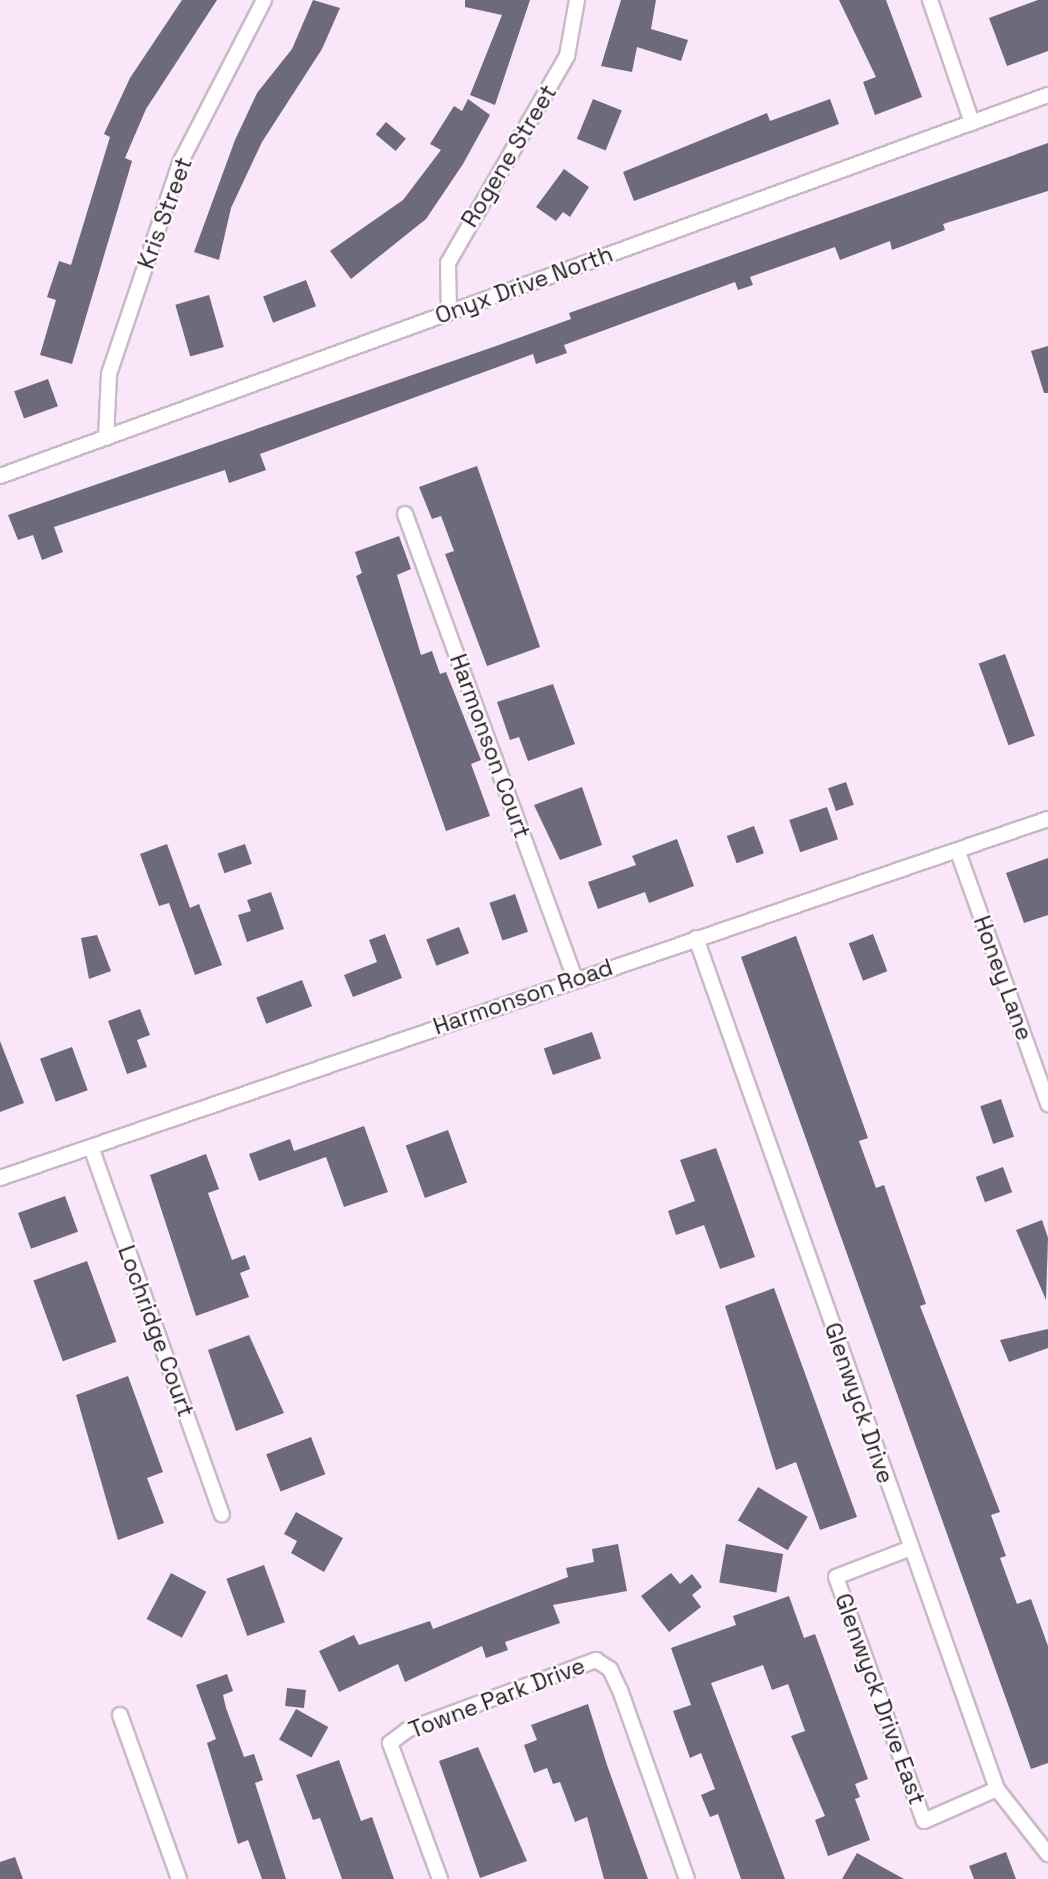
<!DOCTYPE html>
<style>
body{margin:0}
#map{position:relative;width:1048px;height:1879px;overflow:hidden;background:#f9e6f8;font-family:"Space Grotesk",sans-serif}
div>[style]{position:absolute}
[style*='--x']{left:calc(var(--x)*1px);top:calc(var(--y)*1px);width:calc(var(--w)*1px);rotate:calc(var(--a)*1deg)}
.building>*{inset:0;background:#6d6a7d;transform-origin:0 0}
.roads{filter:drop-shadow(2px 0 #cbb9ca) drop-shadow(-2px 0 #cbb9ca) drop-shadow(0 2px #cbb9ca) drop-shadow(0 -2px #cbb9ca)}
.minor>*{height:14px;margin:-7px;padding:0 7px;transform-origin:7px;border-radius:7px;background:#fff}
span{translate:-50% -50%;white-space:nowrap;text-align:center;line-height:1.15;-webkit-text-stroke:5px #fdf9fd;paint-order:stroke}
.street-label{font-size:23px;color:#221c22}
</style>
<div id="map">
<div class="building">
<i style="clip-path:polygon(182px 0,217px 0,146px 109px,125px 158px,132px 161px,72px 364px,40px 355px,56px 300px,47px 297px,59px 261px,71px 265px,110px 137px,104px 134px,130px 78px)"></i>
<i style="clip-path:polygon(313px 0,340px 8px,322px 49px,262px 142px,231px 208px,219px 260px,194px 252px,235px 140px,257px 93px,292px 49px)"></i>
<i style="clip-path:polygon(465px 0,530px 0,495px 105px,470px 95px,502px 15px,465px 7px)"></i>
<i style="clip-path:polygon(621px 0,656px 0,651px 29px,688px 40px,681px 61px,637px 47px,632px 72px,601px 66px)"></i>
<i style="clip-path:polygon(839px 0,886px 0,922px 97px,875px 115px,863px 82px,876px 77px)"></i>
<i style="clip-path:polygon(1038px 0,1048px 0,1048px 51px,1007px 66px,989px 18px)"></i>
<i style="clip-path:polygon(468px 99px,490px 115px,463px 164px,426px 219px,351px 279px,330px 251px,403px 200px,441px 150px,430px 144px,454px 106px,462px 111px)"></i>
<i style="left:593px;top:99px;width:31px;height:43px;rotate:22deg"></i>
<i style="clip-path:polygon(830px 99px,839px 124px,634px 201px,623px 172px,767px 113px,770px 121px)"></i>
<i style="left:386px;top:122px;width:26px;height:16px;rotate:40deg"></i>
<i style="clip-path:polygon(1048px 143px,1048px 191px,943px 224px,945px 230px,892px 250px,890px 241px,840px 260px,835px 247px,750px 277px,753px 285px,738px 290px,735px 282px,564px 345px,567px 353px,536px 364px,533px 354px,260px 454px,266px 470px,229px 483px,225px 470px,54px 527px,63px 552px,42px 560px,33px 535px,18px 540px,8px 515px,499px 345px,571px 319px,569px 313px)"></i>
<i style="clip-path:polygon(564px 169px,589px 187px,570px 217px,563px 212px,556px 221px,536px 207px)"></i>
<i style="left:306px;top:280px;width:28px;height:46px;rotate:69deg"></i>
<i style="left:209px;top:295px;width:54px;height:35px;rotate:74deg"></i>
<i style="clip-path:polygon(1048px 346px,1048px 393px,1044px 393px,1031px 351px)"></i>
<i style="left:48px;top:379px;width:29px;height:36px;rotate:70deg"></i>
<i style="clip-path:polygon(477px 466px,540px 647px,487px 666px,445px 554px,454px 551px,441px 516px,432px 519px,419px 487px)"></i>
<i style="clip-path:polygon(399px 536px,411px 569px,397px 575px,421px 655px,432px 651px,440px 674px,446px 672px,481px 760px,471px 764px,490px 816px,446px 831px,356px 576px,362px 573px,355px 552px)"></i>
<i style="left:1005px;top:654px;width:87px;height:28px;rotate:70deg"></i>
<i style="clip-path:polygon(553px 684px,575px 744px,528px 761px,519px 737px,510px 740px,497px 702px)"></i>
<i style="left:846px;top:782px;width:24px;height:19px;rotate:71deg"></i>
<i style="clip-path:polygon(582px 787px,602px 845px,560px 860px,534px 805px)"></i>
<i style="left:827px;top:807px;width:34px;height:40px;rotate:71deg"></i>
<i style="left:754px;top:826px;width:29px;height:29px;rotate:70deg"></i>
<i style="clip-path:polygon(677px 839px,694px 886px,649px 903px,645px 892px,598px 909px,588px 882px,636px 865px,632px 856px)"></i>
<i style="clip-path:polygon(167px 844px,190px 908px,199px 904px,222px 965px,195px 975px,169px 903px,159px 906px,140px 854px)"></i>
<i style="left:245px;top:844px;width:21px;height:29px;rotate:71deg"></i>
<i style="clip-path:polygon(1048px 858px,1048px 915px,1024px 923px,1006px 873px)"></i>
<i style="clip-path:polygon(271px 892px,284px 929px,247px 942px,238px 915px,251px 911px,247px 900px)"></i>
<i style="left:515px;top:894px;width:40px;height:27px;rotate:71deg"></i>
<i style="left:459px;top:927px;width:28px;height:35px;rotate:69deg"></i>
<i style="clip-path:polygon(385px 934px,402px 978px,353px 997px,344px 975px,377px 962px,369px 940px)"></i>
<i style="left:873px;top:934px;width:40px;height:26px;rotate:69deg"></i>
<i style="clip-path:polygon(97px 935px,111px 971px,89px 979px,81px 938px)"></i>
<i style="clip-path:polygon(796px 936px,868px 1138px,859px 1141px,876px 1188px,884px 1185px,926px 1304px,920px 1306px,1000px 1512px,991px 1515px,1006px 1556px,1000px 1558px,1017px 1604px,1031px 1599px,1048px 1646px,1048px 1763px,1031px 1769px,741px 957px)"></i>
<i style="left:302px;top:980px;width:28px;height:49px;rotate:69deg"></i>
<i style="clip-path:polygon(140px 1009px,150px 1035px,137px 1040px,147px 1067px,127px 1074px,108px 1021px)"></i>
<i style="left:592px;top:1032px;width:28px;height:51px;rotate:71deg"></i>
<i style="clip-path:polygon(0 1041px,24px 1103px,0 1112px)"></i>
<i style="left:72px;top:1047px;width:46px;height:34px;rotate:70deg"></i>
<i style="left:1001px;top:1099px;width:40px;height:22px;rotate:71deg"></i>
<i style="clip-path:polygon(364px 1126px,388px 1192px,344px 1207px,326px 1157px,259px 1181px,249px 1154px,290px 1139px,294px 1151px)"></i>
<i style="left:448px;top:1130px;width:56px;height:45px;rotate:70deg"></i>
<i style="clip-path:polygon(716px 1148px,755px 1257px,720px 1269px,704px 1225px,676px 1235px,668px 1211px,695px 1201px,680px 1160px)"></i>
<i style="clip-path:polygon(206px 1154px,219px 1189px,208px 1193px,232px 1260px,245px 1255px,250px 1269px,240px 1273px,249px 1297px,196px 1316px,150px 1175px)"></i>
<i style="left:1003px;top:1167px;width:27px;height:29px;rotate:70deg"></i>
<i style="left:65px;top:1196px;width:38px;height:50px;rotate:70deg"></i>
<i style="clip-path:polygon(1042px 1220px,1048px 1238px,1046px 1300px,1016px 1230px)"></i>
<i style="left:87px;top:1261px;width:86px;height:57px;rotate:70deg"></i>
<i style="clip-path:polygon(774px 1288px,857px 1517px,820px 1530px,796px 1462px,776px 1470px,725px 1306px)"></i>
<i style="clip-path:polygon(1048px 1329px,1048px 1348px,1009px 1362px,1000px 1340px)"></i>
<i style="clip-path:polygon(249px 1335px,284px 1413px,236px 1431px,208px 1350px)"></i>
<i style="clip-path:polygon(128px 1376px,163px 1472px,147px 1478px,164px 1523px,118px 1540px,76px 1395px)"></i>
<i style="left:311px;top:1437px;width:40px;height:48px;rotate:69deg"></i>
<i style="left:758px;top:1487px;width:58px;height:39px;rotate:31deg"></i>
<i style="clip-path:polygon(296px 1512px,343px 1538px,324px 1572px,291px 1553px,297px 1541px,284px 1534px)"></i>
<i style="clip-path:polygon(618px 1544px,627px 1591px,553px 1605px,560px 1623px,505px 1642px,508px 1650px,486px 1658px,482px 1646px,405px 1682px,398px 1664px,339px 1692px,319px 1651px,354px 1635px,359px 1645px,430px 1621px,433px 1629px,568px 1577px,566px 1568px,594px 1562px,592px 1549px)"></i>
<i style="left:726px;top:1544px;width:58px;height:39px;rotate:10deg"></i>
<i style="left:264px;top:1565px;width:61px;height:40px;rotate:70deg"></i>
<i style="left:171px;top:1573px;width:40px;height:52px;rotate:28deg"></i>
<i style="clip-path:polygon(671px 1573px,680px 1584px,692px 1574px,702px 1587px,692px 1595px,701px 1607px,669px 1632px,641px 1596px)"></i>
<i style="clip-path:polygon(789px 1596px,804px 1638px,815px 1634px,868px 1779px,855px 1784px,860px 1797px,855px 1799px,870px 1840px,828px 1856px,815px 1820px,825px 1816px,791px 1736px,805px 1731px,788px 1684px,772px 1690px,763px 1665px,711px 1683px,785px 1879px,741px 1879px,718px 1814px,710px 1817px,701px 1795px,715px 1789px,701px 1753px,690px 1758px,673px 1711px,691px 1705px,671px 1648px,736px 1625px,733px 1616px)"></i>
<i style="clip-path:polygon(227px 1674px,233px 1691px,223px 1695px,226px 1708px,244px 1757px,254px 1754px,263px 1780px,255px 1783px,286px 1879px,262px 1879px,248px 1840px,238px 1844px,207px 1743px,216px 1739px,196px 1685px)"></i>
<i style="left:287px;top:1688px;width:19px;height:18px;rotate:6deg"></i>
<i style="clip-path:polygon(588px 1704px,607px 1765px,648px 1879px,604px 1879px,587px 1817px,575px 1822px,560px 1782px,553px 1784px,547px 1768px,534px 1773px,524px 1745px,537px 1740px,531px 1725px)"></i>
<i style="left:296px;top:1709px;width:37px;height:35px;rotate:29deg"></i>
<i style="clip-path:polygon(478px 1747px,527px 1861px,480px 1878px,439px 1761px)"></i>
<i style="clip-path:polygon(339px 1760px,361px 1821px,372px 1817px,394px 1879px,342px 1879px,320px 1818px,313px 1820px,296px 1775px)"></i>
<i style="clip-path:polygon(1006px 1852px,1016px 1879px,974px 1879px,969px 1866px)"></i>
<i style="clip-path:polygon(857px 1853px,904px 1879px,842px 1879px)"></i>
<i style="clip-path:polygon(15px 1857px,23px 1879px,0 1879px,0 1862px)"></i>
</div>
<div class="roads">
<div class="minor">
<i style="--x:930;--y:0;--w:130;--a:71.1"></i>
<i style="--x:449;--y:312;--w:49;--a:-91.2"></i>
<i style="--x:448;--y:263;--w:239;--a:-60.1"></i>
<i style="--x:567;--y:56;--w:57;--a:-79.9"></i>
<i style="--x:106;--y:438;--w:64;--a:-87.3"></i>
<i style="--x:109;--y:374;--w:223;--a:-71.4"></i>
<i style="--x:180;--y:163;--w:183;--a:-62.7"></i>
<i style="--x:0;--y:476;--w:1115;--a:-19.98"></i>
<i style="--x:405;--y:514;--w:494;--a:69.9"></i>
<i style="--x:958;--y:852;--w:268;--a:70.3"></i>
<i style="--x:696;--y:938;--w:903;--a:70.52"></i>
<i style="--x:997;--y:1789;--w:83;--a:51.9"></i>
<i style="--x:91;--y:1147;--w:390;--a:70.4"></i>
<i style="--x:0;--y:1178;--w:1108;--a:-18.91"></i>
<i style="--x:911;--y:1548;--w:80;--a:158.9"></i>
<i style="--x:836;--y:1577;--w:259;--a:70.2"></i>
<i style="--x:924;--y:1821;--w:80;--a:-23.7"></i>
<i style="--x:120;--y:1715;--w:174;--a:70.2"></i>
<i style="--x:440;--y:1879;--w:145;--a:-110.2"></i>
<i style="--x:390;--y:1743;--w:21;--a:-37"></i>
<i style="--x:407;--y:1730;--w:202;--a:-20.3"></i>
<i style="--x:596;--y:1660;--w:17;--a:33"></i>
<i style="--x:610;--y:1669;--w:23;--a:65"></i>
<i style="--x:620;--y:1690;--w:201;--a:70.5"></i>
</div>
</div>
<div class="street-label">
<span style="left:509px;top:156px;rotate:-59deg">Rogene Street</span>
<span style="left:165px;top:213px;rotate:-70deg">Kris Street</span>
<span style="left:524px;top:285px;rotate:-20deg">Onyx Drive North</span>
<span style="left:490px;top:746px;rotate:70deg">Harmonson Court</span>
<span style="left:1003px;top:978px;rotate:70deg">Honey Lane</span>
<span style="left:523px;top:997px;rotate:-19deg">Harmonson Road</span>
<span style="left:156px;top:1331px;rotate:70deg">Lochridge Court</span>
<span style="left:859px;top:1403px;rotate:71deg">Glenwyck Drive</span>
<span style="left:497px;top:1698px;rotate:-21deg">Towne Park Drive</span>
<span style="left:880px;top:1699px;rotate:70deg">Glenwyck Drive East</span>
</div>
</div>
